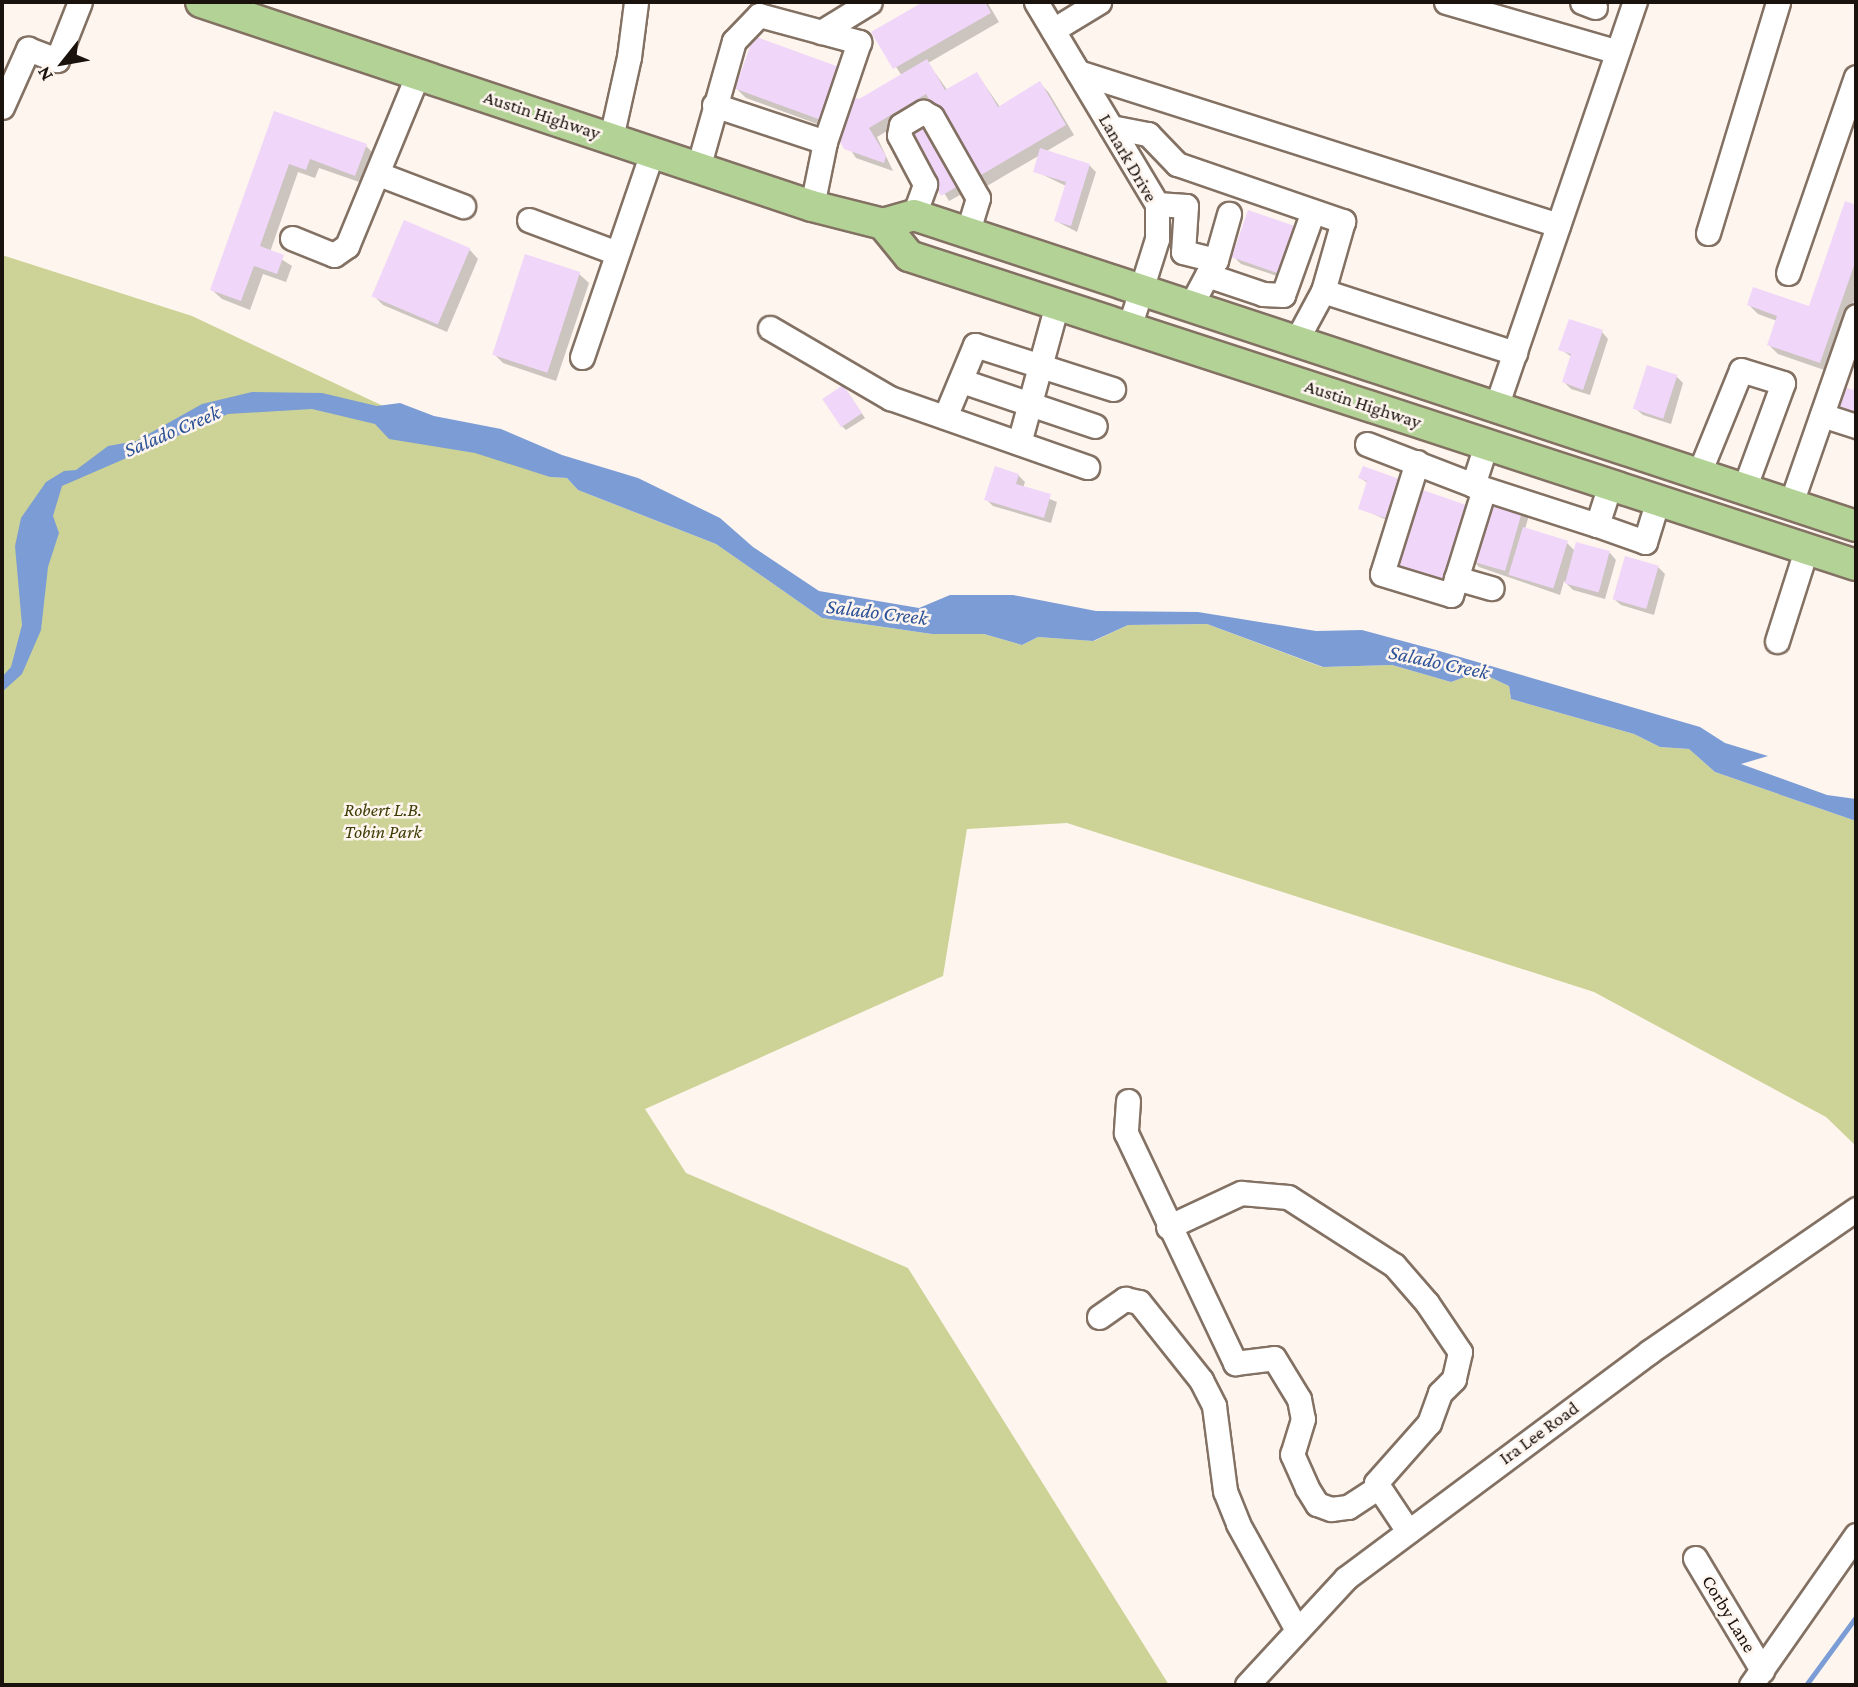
<!DOCTYPE html>
<style>
body{margin:0}
#map{position:relative;width:1858px;height:1687px;overflow:hidden;background:#fef5ef;font-family:"Crimson Pro",serif}
div>[style]{position:absolute}
[style*='--x']{left:calc(var(--x)*1px);top:calc(var(--y)*1px);width:calc(var(--w)*1px);rotate:calc(var(--a)*1deg)}
.green>*{inset:0;background:#cdd396}
.water>*{inset:0;background:#7b9cd5}
.shadow>*{inset:0;background:#0003}
.stream>*{height:5px;margin:-2.5px;padding:0 2.5px;transform-origin:2.5px;border-radius:2.5px;background:#7b9cd5}
.building>*{inset:0;background:#f0d6f9;transform-origin:0 0}
.roads{filter:drop-shadow(2px 0 #837163) drop-shadow(-2px 0 #837163) drop-shadow(0 2px #837163) drop-shadow(0 -2px #837163)}
.minor>*{height:23px;margin:-11.5px;padding:0 11.5px;transform-origin:11.5px;border-radius:11.5px;background:#fff}
.major>*{height:30px;margin:-15px;padding:0 15px;transform-origin:15px;border-radius:15px;background:#b3d296}
span{translate:-50% -50%;white-space:nowrap;text-align:center;line-height:1.15;-webkit-text-stroke:5px #fef5ef;paint-order:stroke}
.street-label{font-size:19px;color:#19120d}
.park-label{font-size:19px;color:#3c3e06;font-style:italic}
.water-label{font-size:21px;color:#2b5196;font-style:italic}
.frame{position:absolute;inset:0;border:4px solid #19120d;pointer-events:none}
.north{position:absolute;left:28px;top:28px;width:70px;height:70px;-webkit-text-stroke:5px #fef5ef;paint-order:stroke;rotate:239deg;font-size:19px;font-weight:700;line-height:28px;text-align:center;color:#19120d}
.north::after{content:'';display:block;margin:auto;width:24px;height:32px;background:#19120d;clip-path:polygon(50% 0,100% 100%,50% 72%,0 100%)}
</style>
<div id="map">
<div class="green">
<i style="clip-path:polygon(2px 255px,192px 316px,432px 429px,550px 477px,567px 478px,578px 490px,716px 544px,822px 618px,932px 634px,984px 634px,1022px 645px,1038px 637px,1094px 641px,1128px 625px,1207px 624px,1322px 667px,1392px 665px,1451px 682px,1479px 672px,1509px 686px,1511px 699px,1634px 734px,1660px 747px,1689px 749px,1715px 772px,1856px 821px,1856px 1146px,1826px 1117px,1594px 992px,1067px 823px,967px 829px,943px 976px,645px 1109px,686px 1173px,908px 1268px,1169px 1685px,2px 1685px)"></i>
</div>
<div class="water">
<i style="clip-path:polygon(252px 392px,322px 393px,377px 406px,400px 403px,434px 416px,501px 429px,562px 455px,638px 478px,720px 518px,753px 547px,819px 591px,919px 608px,950px 595px,1013px 595px,1096px 611px,1198px 612px,1316px 631px,1362px 630px,1436px 650px,1700px 727px,1725px 743px,1768px 756px,1741px 764px,1827px 795px,1856px 799px,1856px 821px,1715px 772px,1689px 749px,1660px 747px,1634px 734px,1511px 699px,1509px 686px,1479px 672px,1451px 682px,1392px 665px,1323px 667px,1207px 624px,1128px 625px,1093px 641px,1038px 637px,1022px 645px,984px 634px,932px 634px,822px 618px,716px 544px,578px 490px,567px 478px,550px 477px,475px 453px,389px 439px,375px 424px,312px 409px,228px 414px,62px 486px,53px 516px,59px 533px,48px 567px,41px 630px,22px 674px,2px 692px,2px 677px,11px 667px,22px 625px,15px 546px,21px 518px,46px 482px,64px 471px,76px 470px,108px 446px,136px 441px,202px 404px)"></i>
</div>
<div class="shadow">
<i style="clip-path:polygon(926px 2px,987px 2px,999px 22px,928px 63px,948px 91px,977px 74px,1000px 107px,1040px 83px,1049px 93px,1074px 135px,1045px 152px,1089px 165px,1096px 172px,1077px 232px,1056px 221px,1066px 186px,1035px 171px,1040px 155px,987px 186px,934px 103px,877px 137px,893px 171px,856px 158px,839px 132px,746px 98px,737px 89px,859px 101px,902px 76px,873px 32px)"></i>
<i style="clip-path:polygon(275px 113px,366px 146px,375px 155px,365px 184px,319px 168px,315px 178px,298px 172px,270px 252px,292px 266px,286px 282px,263px 274px,250px 310px,222px 299px,212px 290px)"></i>
<i style="clip-path:polygon(910px 137px,969px 190px,949px 201px)"></i>
<i style="clip-path:polygon(1846px 204px,1856px 207px,1856px 295px,1830px 372px,1778px 354px,1769px 345px,1777px 321px,1758px 314px,1749px 305px,1810px 308px)"></i>
<i style="clip-path:polygon(1249px 212px,1289px 280px,1241px 264px,1234px 257px)"></i>
<i style="clip-path:polygon(469px 249px,478px 259px,447px 332px,383px 305px,373px 295px)"></i>
<i style="clip-path:polygon(526px 256px,579px 274px,589px 283px,556px 381px,503px 363px,494px 354px)"></i>
<i style="clip-path:polygon(1602px 332px,1608px 339px,1590px 395px,1571px 389px,1564px 382px,1572px 357px,1560px 349px)"></i>
<i style="clip-path:polygon(1676px 376px,1683px 383px,1671px 424px,1643px 415px,1636px 409px)"></i>
<i style="clip-path:polygon(1856px 385px,1856px 418px,1836px 405px,1854px 392px)"></i>
<i style="clip-path:polygon(847px 391px,865px 418px,846px 430px,842px 426px)"></i>
<i style="clip-path:polygon(1018px 475px,1025px 482px,1023px 488px,1057px 502px,1051px 523px,993px 506px,986px 499px)"></i>
<i style="clip-path:polygon(1360px 478px,1402px 484px,1389px 521px,1360px 508px,1368px 483px)"></i>
<i style="clip-path:polygon(1492px 495px,1530px 512px,1525px 529px,1567px 543px,1575px 551px,1577px 544px,1610px 553px,1616px 560px,1605px 599px,1573px 590px,1564px 581px,1560px 595px,1479px 567px,1473px 560px)"></i>
<i style="clip-path:polygon(1658px 567px,1665px 574px,1654px 615px,1621px 605px,1614px 599px)"></i>
</div>
<div class="stream">
<i style="--x:1806;--y:1685;--w:84;--a:-53.7"></i>
</div>
<div class="building">
<i style="clip-path:polygon(923px 2px,985px 2px,991px 13px,893px 69px,871px 32px)"></i>
<i style="left:754px;top:36px;width:100px;height:56px;rotate:20deg"></i>
<i style="clip-path:polygon(927px 59px,945px 90px,977px 72px,998px 107px,1040px 81px,1066px 125px,976px 178px,926px 94px,869px 128px,886px 156px,884px 163px,844px 149px,836px 134px,849px 96px,859px 99px)"></i>
<i style="clip-path:polygon(274px 111px,367px 144px,355px 176px,310px 159px,306px 170px,289px 164px,260px 246px,284px 255px,277px 274px,254px 266px,241px 301px,210px 290px)"></i>
<i style="clip-path:polygon(927px 126px,963px 183px,941px 196px,908px 137px)"></i>
<i style="clip-path:polygon(1040px 148px,1090px 164px,1071px 226px,1054px 221px,1066px 182px,1033px 172px)"></i>
<i style="clip-path:polygon(1845px 201px,1856px 205px,1856px 260px,1820px 363px,1767px 345px,1777px 316px,1747px 305px,1753px 287px,1809px 306px)"></i>
<i style="left:1248px;top:210px;width:53px;height:50px;rotate:19deg"></i>
<i style="left:404px;top:220px;width:72px;height:83px;rotate:23deg"></i>
<i style="left:525px;top:254px;width:58px;height:106px;rotate:18deg"></i>
<i style="clip-path:polygon(1569px 319px,1603px 330px,1583px 390px,1562px 382px,1571px 354px,1558px 350px)"></i>
<i style="left:1647px;top:365px;width:32px;height:46px;rotate:18deg"></i>
<i style="clip-path:polygon(1856px 381px,1856px 413px,1834px 405px,1841px 386px,1853px 390px)"></i>
<i style="left:843px;top:385px;width:34px;height:25px;rotate:56deg"></i>
<i style="clip-path:polygon(995px 466px,1019px 474px,1016px 484px,1051px 494px,1044px 518px,984px 500px)"></i>
<i style="clip-path:polygon(1363px 466px,1399px 479px,1385px 518px,1358px 509px,1367px 481px,1358px 478px)"></i>
<i style="left:1417px;top:488px;width:58px;height:88px;rotate:19deg"></i>
<i style="left:1491px;top:493px;width:35px;height:71px;rotate:16deg"></i>
<i style="left:1523px;top:527px;width:47px;height:50px;rotate:17deg"></i>
<i style="left:1576px;top:542px;width:35px;height:43px;rotate:15deg"></i>
<i style="left:1625px;top:556px;width:35px;height:45px;rotate:16deg"></i>
</div>
<div class="roads">
<div class="minor">
<i style="--x:1036;--y:2;--w:235;--a:59.1"></i>
<i style="--x:1157;--y:204;--w:35;--a:90"></i>
<i style="--x:1157;--y:239;--w:93;--a:107.5"></i>
<i style="--x:1446;--y:2;--w:176;--a:16.2"></i>
<i style="--x:1582;--y:2;--w:14;--a:21"></i>
<i style="--x:1053;--y:30;--w:54;--a:-31.3"></i>
<i style="--x:821;--y:32;--w:57;--a:-31.5"></i>
<i style="--x:1078;--y:72;--w:504;--a:17.68"></i>
<i style="--x:714;--y:105;--w:117;--a:18.4"></i>
<i style="--x:2;--y:107;--w:64;--a:-65.9"></i>
<i style="--x:28;--y:49;--w:31;--a:21"></i>
<i style="--x:57;--y:60;--w:62;--a:-68.4"></i>
<i style="--x:1111;--y:127;--w:38;--a:11"></i>
<i style="--x:1148;--y:134;--w:42;--a:46"></i>
<i style="--x:1177;--y:164;--w:176;--a:19"></i>
<i style="--x:1343;--y:221;--w:73;--a:105.9"></i>
<i style="--x:1323;--y:291;--w:57;--a:118.4"></i>
<i style="--x:611;--y:138;--w:83;--a:-77.5"></i>
<i style="--x:629;--y:57;--w:55;--a:-82.7"></i>
<i style="--x:698;--y:168;--w:132;--a:-74.2"></i>
<i style="--x:734;--y:41;--w:36;--a:-46"></i>
<i style="--x:759;--y:15;--w:104;--a:15.1"></i>
<i style="--x:859;--y:42;--w:106;--a:108.8"></i>
<i style="--x:825;--y:142;--w:65;--a:101.5"></i>
<i style="--x:379;--y:174;--w:90;--a:20.9"></i>
<i style="--x:1157;--y:204;--w:29;--a:4"></i>
<i style="--x:1186;--y:206;--w:46;--a:93.7"></i>
<i style="--x:1183;--y:252;--w:34;--a:14"></i>
<i style="--x:1216;--y:260;--w:48;--a:-74.2"></i>
<i style="--x:914;--y:215;--w:33;--a:-70"></i>
<i style="--x:925;--y:184;--w:55;--a:-118"></i>
<i style="--x:899;--y:135;--w:10;--a:-79"></i>
<i style="--x:901;--y:125;--w:26;--a:-31"></i>
<i style="--x:923;--y:112;--w:10;--a:29"></i>
<i style="--x:932;--y:117;--w:93;--a:60.4"></i>
<i style="--x:978;--y:198;--w:37;--a:107"></i>
<i style="--x:529;--y:220;--w:94;--a:20.6"></i>
<i style="--x:1708;--y:233;--w:241;--a:-73.1"></i>
<i style="--x:292;--y:238;--w:45;--a:22"></i>
<i style="--x:334;--y:255;--w:16;--a:-35"></i>
<i style="--x:347;--y:246;--w:186;--a:-67.6"></i>
<i style="--x:1788;--y:273;--w:207;--a:-70.9"></i>
<i style="--x:1323;--y:291;--w:202;--a:17.9"></i>
<i style="--x:1190;--y:307;--w:36;--a:-62"></i>
<i style="--x:1207;--y:275;--w:59;--a:18.7"></i>
<i style="--x:1263;--y:294;--w:20;--a:3"></i>
<i style="--x:1283;--y:295;--w:89;--a:-70.3"></i>
<i style="--x:770;--y:328;--w:139;--a:30.3"></i>
<i style="--x:890;--y:398;--w:209;--a:19.3"></i>
<i style="--x:582;--y:357;--w:216;--a:-71.1"></i>
<i style="--x:962;--y:381;--w:140;--a:18.7"></i>
<i style="--x:1496;--y:407;--w:428;--a:-71.1"></i>
<i style="--x:1822;--y:415;--w:36;--a:18"></i>
<i style="--x:945;--y:417;--w:78;--a:-67.4"></i>
<i style="--x:975;--y:345;--w:145;--a:17.7"></i>
<i style="--x:1019;--y:443;--w:144;--a:-74.7"></i>
<i style="--x:1367;--y:444;--w:114;--a:21.1"></i>
<i style="--x:1473;--y:485;--w:130;--a:17.9"></i>
<i style="--x:1597;--y:525;--w:39;--a:-72"></i>
<i style="--x:1417;--y:462;--w:117;--a:107.4"></i>
<i style="--x:1382;--y:574;--w:72;--a:16.9"></i>
<i style="--x:1451;--y:595;--w:111;--a:-72.7"></i>
<i style="--x:1699;--y:473;--w:111;--a:-67.8"></i>
<i style="--x:1741;--y:370;--w:44;--a:17.2"></i>
<i style="--x:1783;--y:383;--w:113;--a:110.2"></i>
<i style="--x:1473;--y:485;--w:42;--a:-72"></i>
<i style="--x:1790;--y:506;--w:201;--a:-70.8"></i>
<i style="--x:1597;--y:525;--w:51;--a:19.5"></i>
<i style="--x:1645;--y:542;--w:41;--a:-72.9"></i>
<i style="--x:1456;--y:578;--w:37;--a:16"></i>
<i style="--x:1777;--y:641;--w:96;--a:-72.3"></i>
<i style="--x:1128;--y:1101;--w:32;--a:94"></i>
<i style="--x:1126;--y:1133;--w:255;--a:64.6"></i>
<i style="--x:1235;--y:1363;--w:39;--a:-7"></i>
<i style="--x:1274;--y:1358;--w:48;--a:58.6"></i>
<i style="--x:1299;--y:1399;--w:20;--a:79"></i>
<i style="--x:1303;--y:1419;--w:37;--a:107"></i>
<i style="--x:1292;--y:1454;--w:37;--a:66"></i>
<i style="--x:1307;--y:1488;--w:19;--a:58"></i>
<i style="--x:1317;--y:1504;--w:15;--a:20"></i>
<i style="--x:1331;--y:1509;--w:17;--a:-7"></i>
<i style="--x:1348;--y:1507;--w:35;--a:-33"></i>
<i style="--x:1168;--y:1227;--w:81;--a:-25"></i>
<i style="--x:1241;--y:1193;--w:47;--a:4.9"></i>
<i style="--x:1288;--y:1197;--w:126;--a:32.7"></i>
<i style="--x:1394;--y:1265;--w:50;--a:49"></i>
<i style="--x:1427;--y:1303;--w:59;--a:56"></i>
<i style="--x:1460;--y:1352;--w:28;--a:103"></i>
<i style="--x:1454;--y:1379;--w:20;--a:135"></i>
<i style="--x:1440;--y:1393;--w:32;--a:110"></i>
<i style="--x:1429;--y:1423;--w:80;--a:131.5"></i>
<i style="--x:1376;--y:1483;--w:58;--a:56.3"></i>
<i style="--x:1099;--y:1317;--w:32;--a:-35"></i>
<i style="--x:1125;--y:1299;--w:14;--a:12"></i>
<i style="--x:1139;--y:1302;--w:100;--a:51.5"></i>
<i style="--x:1201;--y:1380;--w:29;--a:63"></i>
<i style="--x:1214;--y:1406;--w:86;--a:82.6"></i>
<i style="--x:1225;--y:1491;--w:35;--a:68"></i>
<i style="--x:1238;--y:1524;--w:119;--a:60.9"></i>
<i style="--x:1695;--y:1558;--w:131;--a:59.1"></i>
<i style="--x:1247;--y:1685;--w:146;--a:-47.2"></i>
<i style="--x:1346;--y:1578;--w:378;--a:-36.7"></i>
<i style="--x:1649;--y:1352;--w:252;--a:-34.6"></i>
<i style="--x:1751;--y:1685;--w:183;--a:-55"></i>
</div>
<div class="major">
<i style="--x:201;--y:2;--w:644;--a:18.46"></i>
<i style="--x:812;--y:206;--w:73;--a:14.2"></i>
<i style="--x:883;--y:224;--w:32;--a:-16"></i>
<i style="--x:914;--y:215;--w:992;--a:18.27"></i>
<i style="--x:883;--y:224;--w:41;--a:50.9"></i>
<i style="--x:909;--y:256;--w:996;--a:18.07"></i>
</div>
</div>
<div class="street-label">
<span style="left:542px;top:115px;rotate:18deg">Austin Highway</span>
<span style="left:1128px;top:158px;rotate:60deg">Lanark Drive</span>
<span style="left:1363px;top:404px;rotate:18deg">Austin Highway</span>
<span style="left:1539px;top:1433px;rotate:-36deg">Ira Lee Road</span>
<span style="left:1729px;top:1614px;rotate:59deg">Corby Lane</span>
</div>
<div class="park-label">
<span style="left:383px;top:821px">Robert L.B.<br>Tobin Park</span>
</div>
<div class="water-label">
<span style="left:172px;top:431px;rotate:-23deg">Salado Creek</span>
<span style="left:877px;top:612px;rotate:7deg">Salado Creek</span>
<span style="left:1439px;top:662px;rotate:12deg">Salado Creek</span>
</div>
<div class="frame"></div>
<div class="north">N</div>
</div>
